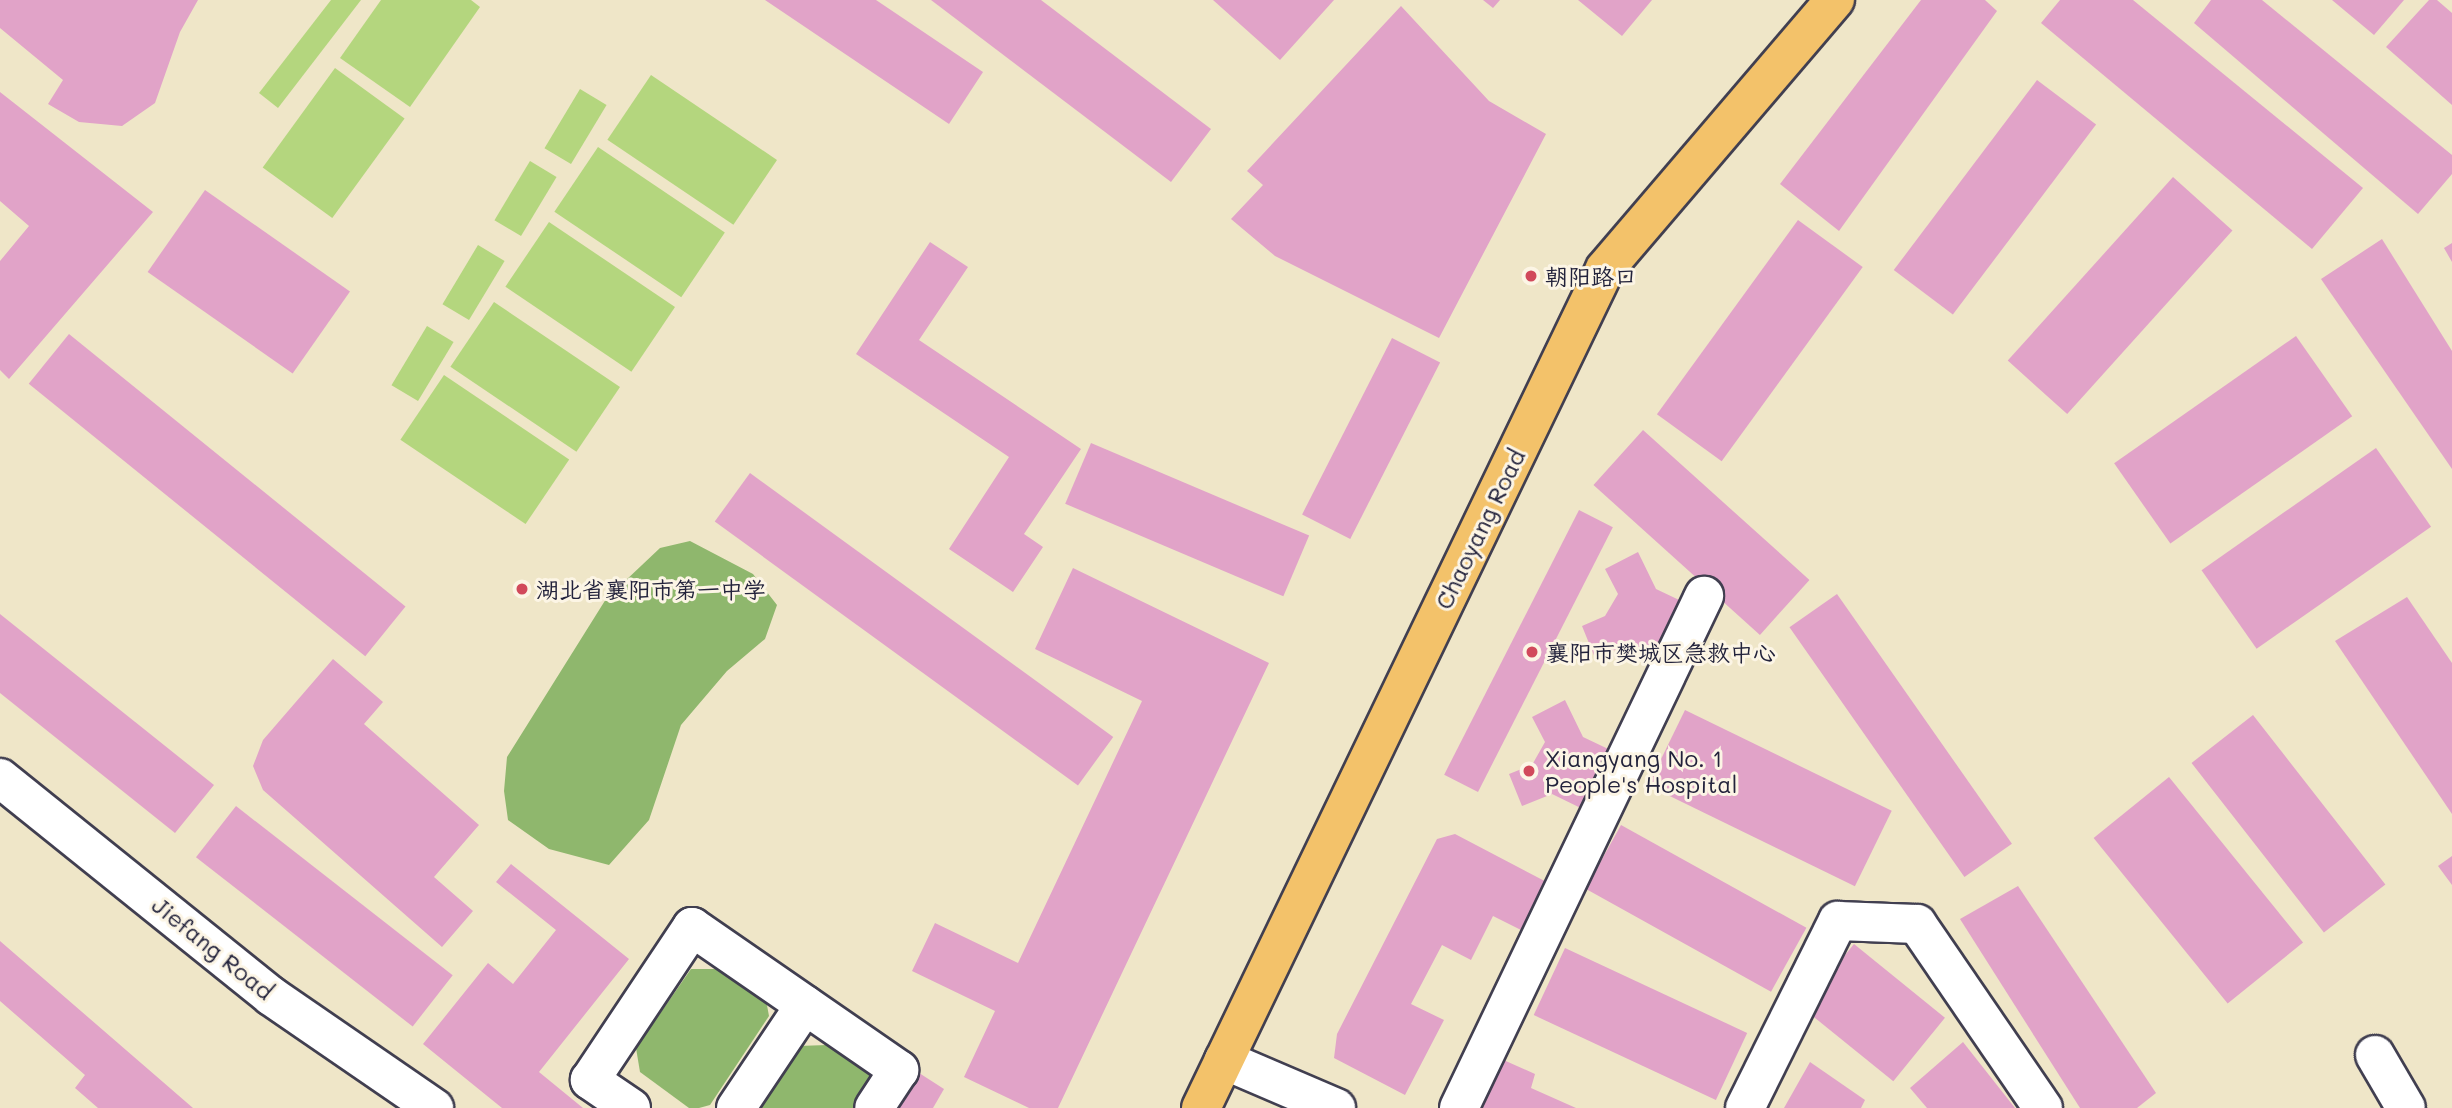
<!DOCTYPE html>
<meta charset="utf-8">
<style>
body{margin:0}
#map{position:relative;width:2452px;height:1108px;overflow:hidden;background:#efe6c8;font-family:Mali,"LXGW WenKai TC",sans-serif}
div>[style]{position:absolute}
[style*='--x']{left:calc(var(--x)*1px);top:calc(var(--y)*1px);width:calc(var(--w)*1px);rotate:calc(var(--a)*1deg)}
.green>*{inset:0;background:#b4d67e;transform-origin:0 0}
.forest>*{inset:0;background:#8fb76d}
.building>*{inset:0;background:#e1a3c8;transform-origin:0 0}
.roads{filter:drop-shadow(2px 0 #413f50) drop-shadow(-2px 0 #413f50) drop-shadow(0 2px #413f50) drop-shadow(0 -2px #413f50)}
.minor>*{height:38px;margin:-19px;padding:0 19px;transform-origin:19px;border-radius:19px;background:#fff}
.major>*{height:38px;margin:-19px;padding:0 19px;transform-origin:19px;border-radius:19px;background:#f3c26a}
.dots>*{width:19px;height:19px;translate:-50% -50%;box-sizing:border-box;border:4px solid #fcf5e5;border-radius:50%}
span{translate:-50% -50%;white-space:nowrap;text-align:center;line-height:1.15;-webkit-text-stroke:6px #fcf5e5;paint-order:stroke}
.poi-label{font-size:23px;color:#22223b}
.left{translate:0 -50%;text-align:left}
.street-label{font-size:23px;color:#22223b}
</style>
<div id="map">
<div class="green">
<i style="clip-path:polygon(331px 0,361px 0,278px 108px,259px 93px)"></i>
<i style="clip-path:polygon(381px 0,471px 0,480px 7px,410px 107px,340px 58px)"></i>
<i style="left:335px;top:68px;width:86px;height:123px;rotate:36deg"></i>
<i style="left:651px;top:75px;width:152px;height:78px;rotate:34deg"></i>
<i style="left:580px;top:89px;width:31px;height:69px;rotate:31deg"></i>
<i style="left:598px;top:147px;width:153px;height:78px;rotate:34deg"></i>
<i style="left:530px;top:161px;width:31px;height:69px;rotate:31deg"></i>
<i style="left:549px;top:222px;width:152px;height:78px;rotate:34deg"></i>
<i style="left:478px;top:245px;width:31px;height:69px;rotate:31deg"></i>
<i style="left:494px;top:302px;width:152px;height:78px;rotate:34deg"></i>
<i style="left:427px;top:326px;width:31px;height:69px;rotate:31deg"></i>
<i style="left:444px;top:375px;width:151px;height:78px;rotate:34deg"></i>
</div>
<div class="forest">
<i style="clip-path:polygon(690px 541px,753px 574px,777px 605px,765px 639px,727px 671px,681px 725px,649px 820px,609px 865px,549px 849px,508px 820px,504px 791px,507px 757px,606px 599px,660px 548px)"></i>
<i style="clip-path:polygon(691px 969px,720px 969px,765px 995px,769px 1016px,710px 1105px,699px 1108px,689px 1108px,640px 1072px,636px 1048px)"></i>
<i style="clip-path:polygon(827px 1045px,871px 1072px,876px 1093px,866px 1108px,754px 1108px,798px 1046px)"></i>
</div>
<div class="building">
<i style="clip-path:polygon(0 0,198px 0,180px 32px,155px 103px,122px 126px,79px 122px,48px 104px,63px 80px,0 28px)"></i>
<i style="clip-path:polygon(765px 0,876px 0,983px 72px,949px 124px)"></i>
<i style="clip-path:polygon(931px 0,1041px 0,1211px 129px,1171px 182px)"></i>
<i style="clip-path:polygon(1213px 0,1334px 0,1280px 60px)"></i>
<i style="clip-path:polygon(1483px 0,1500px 0,1493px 8px)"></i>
<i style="clip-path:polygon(1578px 0,1652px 0,1622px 36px)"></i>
<i style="clip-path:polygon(1921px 0,1985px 0,1997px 11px,1839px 231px,1780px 184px)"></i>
<i style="clip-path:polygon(2060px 0,2133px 0,2363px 188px,2312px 249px,2041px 23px)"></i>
<i style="clip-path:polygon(2211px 0,2262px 0,2452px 155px,2452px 174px,2418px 214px,2194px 23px)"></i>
<i style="clip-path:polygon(2332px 0,2404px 0,2374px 35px)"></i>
<i style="clip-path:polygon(2429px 0,2437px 0,2452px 13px,2452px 105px,2386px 47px)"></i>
<i style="clip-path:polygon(1401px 6px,1489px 101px,1546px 134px,1439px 338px,1275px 256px,1231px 219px,1263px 185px,1247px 171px)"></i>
<i style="left:2037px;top:80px;width:74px;height:238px;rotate:37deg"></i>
<i style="clip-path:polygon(0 92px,153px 212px,9px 379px,0 370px,0 261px,29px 226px,0 201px)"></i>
<i style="left:2173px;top:177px;width:80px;height:247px;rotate:42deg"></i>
<i style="left:205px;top:190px;width:177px;height:100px;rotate:35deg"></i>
<i style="left:1798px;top:220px;width:80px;height:240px;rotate:36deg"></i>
<i style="clip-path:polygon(2382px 239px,2452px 351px,2452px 469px,2321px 279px)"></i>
<i style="clip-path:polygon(930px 242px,968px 267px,919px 340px,1081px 449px,1024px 534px,1043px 547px,1013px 592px,949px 549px,1009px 457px,856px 354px)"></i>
<i style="clip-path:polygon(2452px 243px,2452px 262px,2444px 248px)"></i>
<i style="left:69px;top:334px;width:433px;height:64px;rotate:39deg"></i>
<i style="left:2296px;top:336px;width:98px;height:222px;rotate:55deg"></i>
<i style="left:1392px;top:338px;width:54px;height:198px;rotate:27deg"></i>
<i style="left:1643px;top:430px;width:224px;height:74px;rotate:42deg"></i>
<i style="left:1091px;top:443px;width:237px;height:66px;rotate:23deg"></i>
<i style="left:2376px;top:448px;width:96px;height:213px;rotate:55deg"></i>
<i style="left:750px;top:473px;width:449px;height:60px;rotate:36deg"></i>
<i style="left:1579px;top:510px;width:38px;height:297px;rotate:27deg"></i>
<i style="clip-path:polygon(1638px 552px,1656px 589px,1696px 608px,1668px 667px,1625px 646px,1595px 658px,1582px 626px,1605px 616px,1618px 594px,1605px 569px)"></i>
<i style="clip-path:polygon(1073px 568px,1269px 663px,1058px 1108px,1029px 1108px,964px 1077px,995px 1011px,912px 971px,935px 923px,1018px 963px,1142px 701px,1035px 649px)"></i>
<i style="left:1837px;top:594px;width:305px;height:58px;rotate:55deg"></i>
<i style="clip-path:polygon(2407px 597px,2452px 663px,2452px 814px,2335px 641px)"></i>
<i style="clip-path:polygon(0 614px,214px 785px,175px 833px,0 693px)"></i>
<i style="clip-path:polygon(333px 659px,383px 702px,364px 724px,479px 825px,434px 877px,473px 911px,442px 947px,263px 790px,253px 766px,263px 740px)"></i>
<i style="clip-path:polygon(1565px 700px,1583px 737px,1623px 756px,1595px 815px,1552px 794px,1522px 806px,1509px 774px,1532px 765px,1545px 742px,1532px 717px)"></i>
<i style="left:1685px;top:710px;width:230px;height:84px;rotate:26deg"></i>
<i style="left:2253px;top:715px;width:215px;height:78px;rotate:52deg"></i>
<i style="left:2169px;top:777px;width:213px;height:97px;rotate:51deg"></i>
<i style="left:236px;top:806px;width:275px;height:65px;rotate:38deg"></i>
<i style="left:1621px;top:825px;width:212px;height:73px;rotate:29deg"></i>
<i style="clip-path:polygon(1455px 834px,1558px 888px,1533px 936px,1493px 916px,1471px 960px,1442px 945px,1411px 1004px,1444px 1020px,1405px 1095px,1334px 1058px,1337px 1034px,1437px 839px)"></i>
<i style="clip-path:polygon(2452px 856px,2452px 885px,2438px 866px)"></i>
<i style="clip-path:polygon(511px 864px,629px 959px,539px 1072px,583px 1108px,502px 1108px,423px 1044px,488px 963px,513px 984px,556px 930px,496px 882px)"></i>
<i style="clip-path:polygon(2018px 886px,2156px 1093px,2137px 1108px,2080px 1108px,1960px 919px)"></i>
<i style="clip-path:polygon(0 941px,193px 1108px,98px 1108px,75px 1088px,85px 1075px,0 1001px)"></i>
<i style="left:1854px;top:944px;width:117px;height:82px;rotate:39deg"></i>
<i style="left:1565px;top:948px;width:201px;height:74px;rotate:25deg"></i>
<i style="clip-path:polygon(1963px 1042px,2015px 1108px,1927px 1108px,1910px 1088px)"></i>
<i style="clip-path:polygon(1499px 1058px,1535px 1074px,1531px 1088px,1576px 1108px,1476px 1108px)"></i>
<i style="clip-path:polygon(1810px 1062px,1865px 1100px,1861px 1108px,1784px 1108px)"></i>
<i style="clip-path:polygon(916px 1071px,944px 1089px,933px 1108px,893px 1108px)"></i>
</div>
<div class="roads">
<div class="minor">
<i style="--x:0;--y:778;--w:348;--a:38.8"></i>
<i style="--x:271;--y:996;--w:198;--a:34.5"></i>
<i style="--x:2375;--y:1055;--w:61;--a:59.7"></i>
<i style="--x:1224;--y:1060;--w:122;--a:23.2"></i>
<i style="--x:631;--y:1108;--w:50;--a:-145.7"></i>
<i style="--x:590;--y:1080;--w:184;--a:-56.3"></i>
<i style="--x:692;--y:927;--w:252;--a:34.6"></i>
<i style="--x:899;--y:1070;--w:45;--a:123.3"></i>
<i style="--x:736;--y:1108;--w:124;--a:-56.2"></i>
<i style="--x:1459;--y:1108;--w:568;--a:-64.43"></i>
<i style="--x:1745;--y:1108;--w:209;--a:-63.6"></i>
<i style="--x:1838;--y:921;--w:79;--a:2.2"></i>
<i style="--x:1917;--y:924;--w:223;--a:55.6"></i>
</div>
<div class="major">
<i style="--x:1201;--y:1108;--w:931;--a:-64.29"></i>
<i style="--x:1605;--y:269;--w:354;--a:-49.5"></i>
</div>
</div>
<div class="dots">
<i style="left:1531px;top:276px;background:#d1495b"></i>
<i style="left:522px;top:589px;background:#d1495b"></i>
<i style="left:1532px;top:652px;background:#d1495b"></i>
<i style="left:1529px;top:771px;background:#d1495b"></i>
</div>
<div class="poi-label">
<span class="left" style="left:1545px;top:276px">朝阳路口</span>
<span class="left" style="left:536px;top:589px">湖北省襄阳市第一中学</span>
<span class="left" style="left:1546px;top:652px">襄阳市樊城区急救中心</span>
<span class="left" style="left:1545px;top:771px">Xiangyang No. 1<br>People's Hospital</span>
</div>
<div class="street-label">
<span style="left:1480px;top:529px;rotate:-64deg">Chaoyang Road</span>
<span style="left:213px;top:948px;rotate:39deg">Jiefang Road</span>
</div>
</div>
